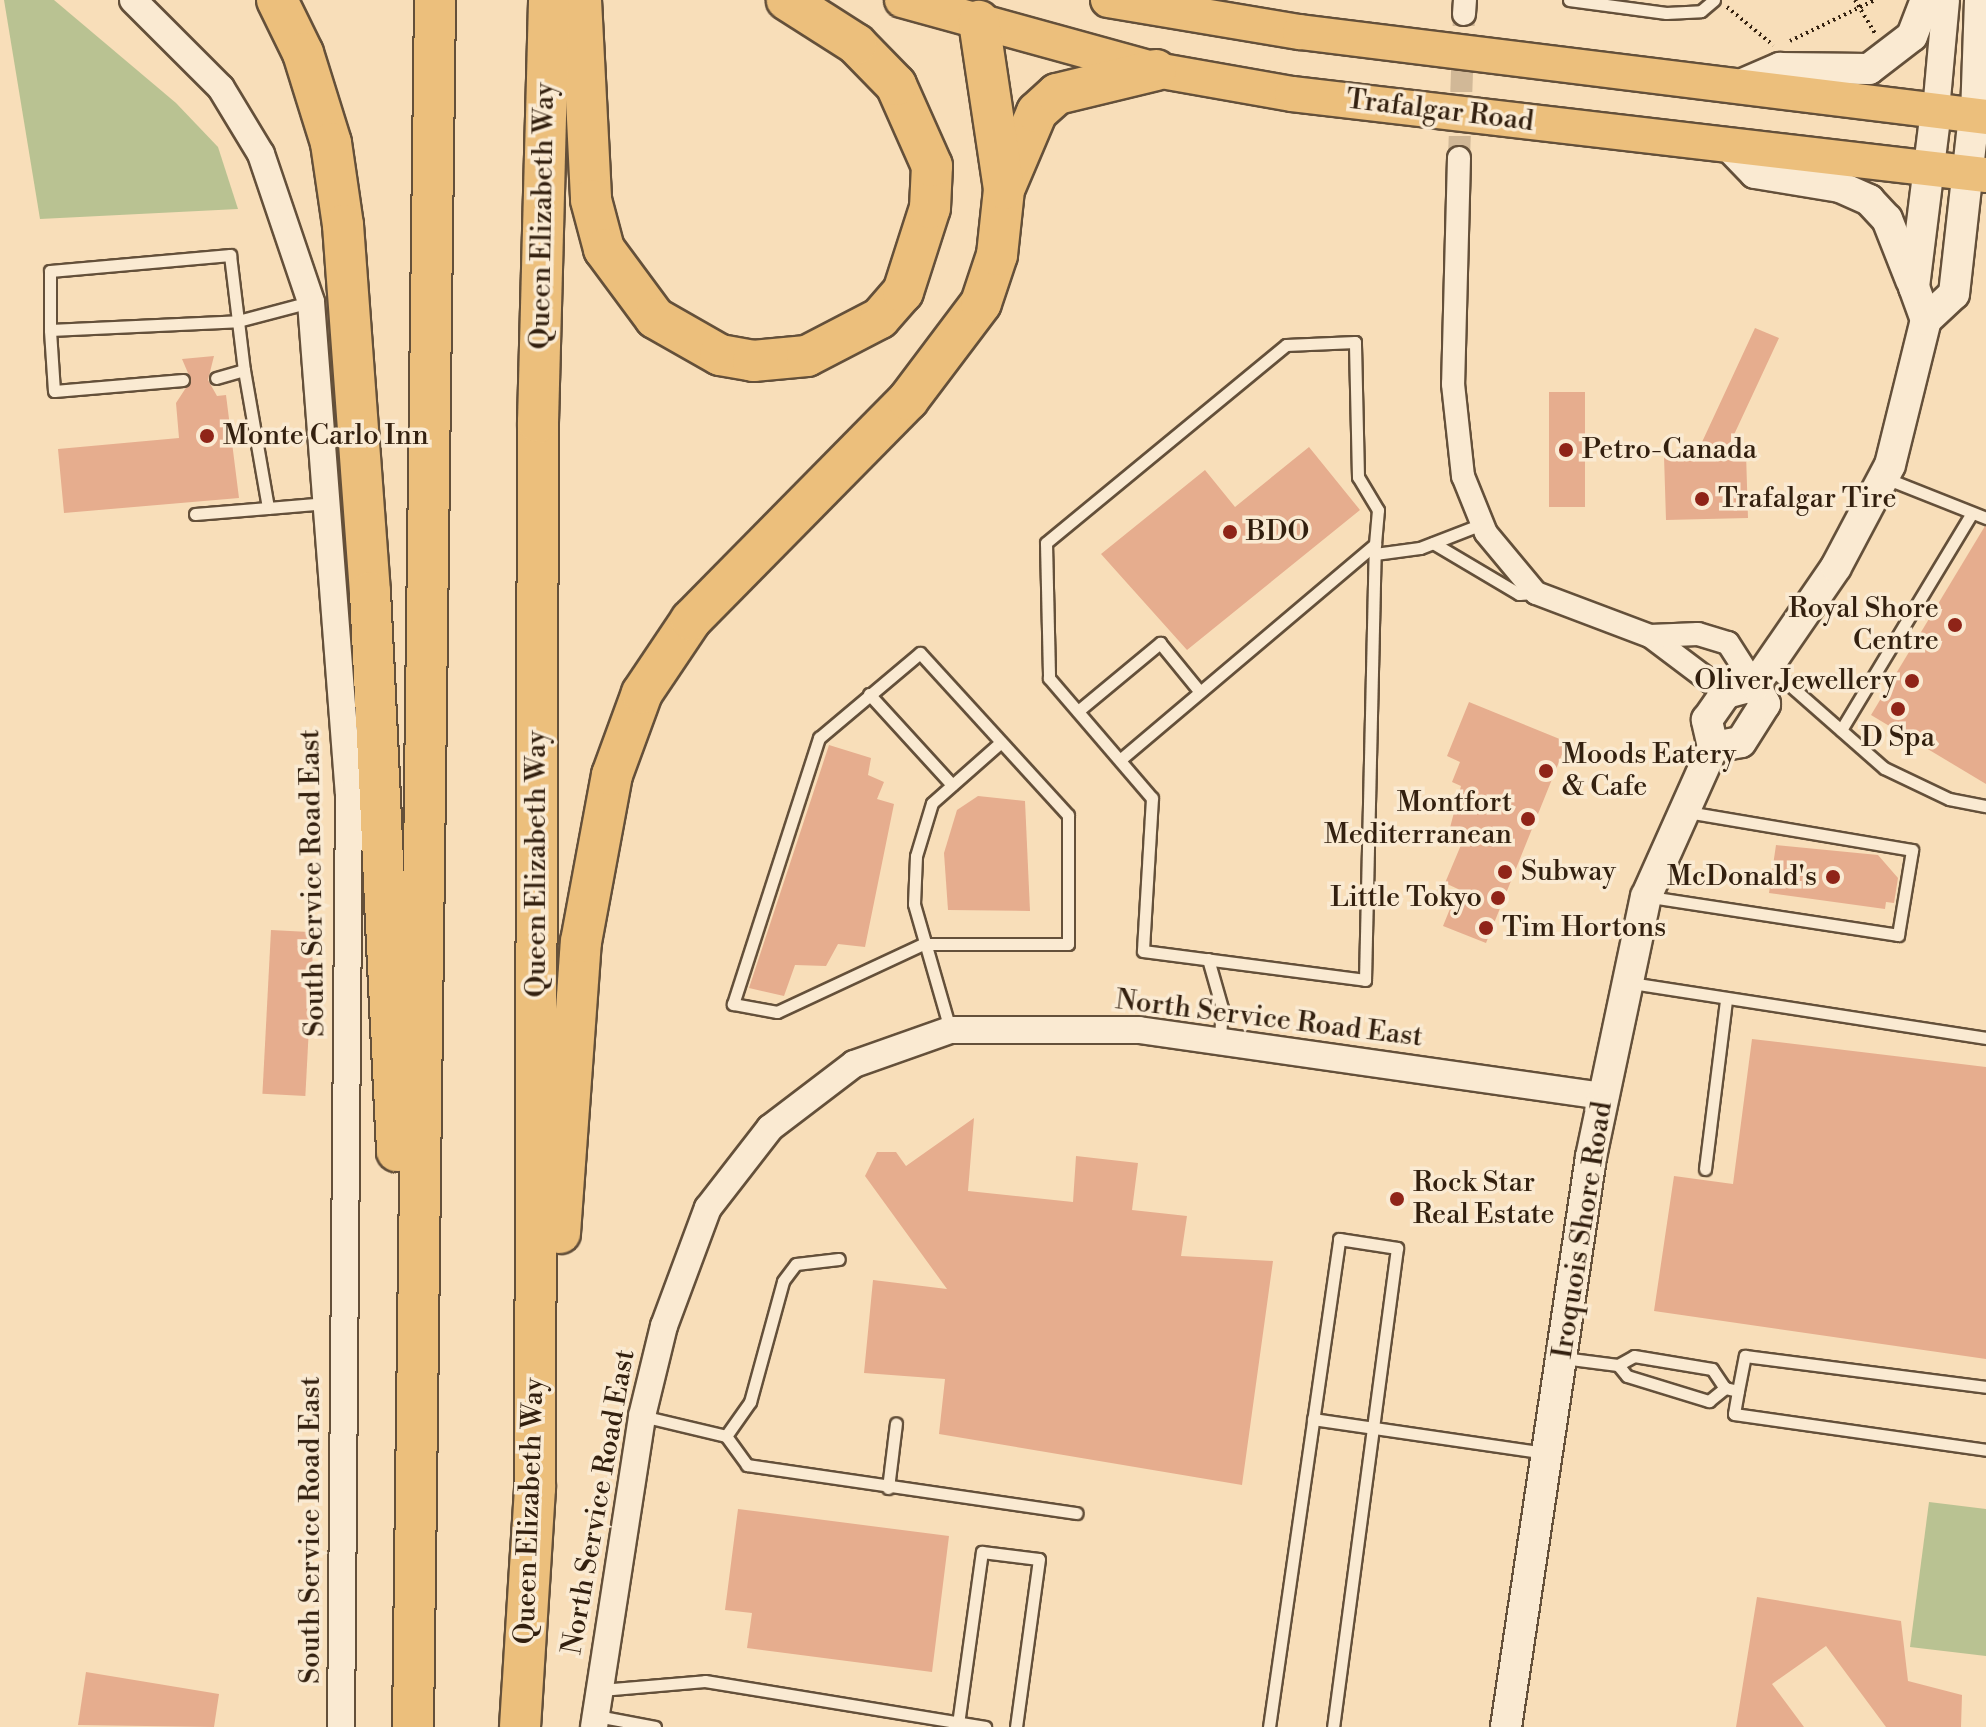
<!DOCTYPE html>
<style>
body{margin:0}
#map{position:relative;width:1986px;height:1727px;overflow:hidden;background:#f8deb9;font-family:"Libre Bodoni",serif}
div>[style]{position:absolute}
[style*='--x']{left:calc(var(--x)*1px);top:calc(var(--y)*1px);width:calc(var(--w)*1px);rotate:calc(var(--a)*1deg)}
.green>*{inset:0;background:#b9c292}
.building>*{inset:0;background:#e6ad8e;transform-origin:0 0}
.minor-tunnel>*{height:22px;margin-top:-11px;transform-origin:0;background:repeating-linear-gradient(90deg,#d1b897 0 22px,transparent 0 33px)}
.path>*{height:4px;margin-top:-2px;transform-origin:0;background:repeating-linear-gradient(90deg,#33200f 0 2px,transparent 0 6px)}
.roads{filter:drop-shadow(2px 0 #64503a) drop-shadow(-2px 0 #64503a) drop-shadow(0 2px #64503a) drop-shadow(0 -2px #64503a)}
.service>*{height:11px;margin:-5.5px;padding:0 5.5px;transform-origin:5.5px;border-radius:5.5px;background:#faead2}
.minor>*{height:22px;margin:-11px;padding:0 11px;transform-origin:11px;border-radius:11px;background:#faead2}
.tertiary>*{height:26px;margin:-13px;padding:0 13px;transform-origin:13px;border-radius:13px;background:#faead2}
.secondary>*{height:30px;margin:-15px;padding:0 15px;transform-origin:15px;border-radius:15px;background:#faead2}
.primary>*{height:34px;margin:-17px;padding:0 17px;transform-origin:17px;border-radius:17px;background:#ecbf7c}
.motorway>*{height:40px;margin:-20px;padding:0 20px;transform-origin:20px;border-radius:20px;background:#ecbf7c}
.dots>*{width:22px;height:22px;translate:-50% -50%;box-sizing:border-box;border:4px solid #faead2;border-radius:50%}
span{translate:-50% -50%;white-space:nowrap;text-align:center;line-height:1.15;-webkit-text-stroke:7px #faead2;paint-order:stroke}
.street-label{font-size:28px;color:#33200f}
.poi-label{font-size:28px;color:#33200f}
.left{translate:0 -50%;text-align:left}
.right{translate:-100% -50%;text-align:right}
</style>
<div id="map">
<div class="green">
<i style="clip-path:polygon(4px 0,54px 0,176px 103px,218px 147px,238px 209px,40px 219px)"></i>
<i style="clip-path:polygon(1929px 1502px,1986px 1509px,1986px 1656px,1910px 1647px)"></i>
</div>
<div class="building">
<i style="clip-path:polygon(1755px 328px,1779px 338px,1725px 454px,1746px 453px,1748px 518px,1666px 520px,1664px 456px,1696px 455px)"></i>
<i style="clip-path:polygon(214px 356px,208px 380px,217px 396px,226px 395px,239px 498px,64px 513px,58px 449px,179px 438px,176px 403px,191px 380px,182px 359px)"></i>
<i style="left:1549px;top:392px;width:36px;height:115px"></i>
<i style="clip-path:polygon(1309px 447px,1360px 510px,1187px 650px,1101px 554px,1205px 470px,1235px 507px)"></i>
<i style="clip-path:polygon(1985px 526px,1986px 526px,1986px 784px,1871px 715px)"></i>
<i style="clip-path:polygon(1469px 702px,1567px 742px,1486px 943px,1443px 926px,1458px 889px,1445px 883px,1461px 845px,1447px 839px,1461px 786px,1452px 782px,1460px 762px,1447px 756px)"></i>
<i style="clip-path:polygon(829px 745px,871px 758px,868px 775px,884px 782px,877px 799px,894px 804px,865px 947px,838px 944px,826px 966px,795px 965px,784px 996px,749px 988px)"></i>
<i style="clip-path:polygon(978px 796px,1025px 801px,1030px 911px,948px 910px,944px 853px,957px 810px)"></i>
<i style="clip-path:polygon(1776px 845px,1878px 855px,1898px 878px,1894px 903px,1886px 902px,1885px 909px,1769px 893px)"></i>
<i style="left:271px;top:930px;width:43px;height:164px;rotate:3deg"></i>
<i style="clip-path:polygon(1752px 1039px,1986px 1067px,1986px 1359px,1654px 1311px,1674px 1176px,1733px 1184px)"></i>
<i style="clip-path:polygon(974px 1118px,968px 1191px,1073px 1202px,1076px 1156px,1138px 1163px,1132px 1210px,1187px 1216px,1181px 1256px,1273px 1261px,1242px 1485px,939px 1434px,945px 1379px,864px 1373px,873px 1280px,947px 1289px,865px 1176px,877px 1152px,896px 1152px,906px 1166px)"></i>
<i style="clip-path:polygon(738px 1509px,949px 1536px,932px 1672px,747px 1648px,752px 1613px,725px 1610px)"></i>
<i style="clip-path:polygon(1757px 1597px,1901px 1621px,1908px 1681px,1962px 1695px,1961px 1727px,1886px 1727px,1826px 1646px,1772px 1684px,1804px 1727px,1736px 1727px)"></i>
<i style="clip-path:polygon(86px 1672px,219px 1694px,214px 1727px,78px 1725px)"></i>
</div>
<div class="minor-tunnel">
<i style="--x:1459;--y:158;--w:144;--a:-88"></i>
</div>
<div class="path">
<i style="--x:1855;--y:0;--w:39;--a:59"></i>
<i style="--x:1727;--y:7;--w:60;--a:39.6"></i>
<i style="--x:1790;--y:41;--w:94;--a:-25.8"></i>
</div>
<div class="roads">
<div class="service">
<i style="--x:1569;--y:0;--w:98;--a:7.6"></i>
<i style="--x:1666;--y:13;--w:35;--a:-3"></i>
<i style="--x:1701;--y:11;--w:17;--a:-40"></i>
<i style="--x:50;--y:330;--w:59;--a:-90"></i>
<i style="--x:50;--y:271;--w:181;--a:-5.1"></i>
<i style="--x:230;--y:255;--w:116;--a:83.1"></i>
<i style="--x:244;--y:370;--w:29;--a:164"></i>
<i style="--x:244;--y:370;--w:140;--a:80.1"></i>
<i style="--x:268;--y:508;--w:59;--a:-4.8"></i>
<i style="--x:183;--y:380;--w:129;--a:175.1"></i>
<i style="--x:54;--y:391;--w:61;--a:-93.8"></i>
<i style="--x:50;--y:330;--w:188;--a:-2.7"></i>
<i style="--x:238;--y:321;--w:74;--a:-14.8"></i>
<i style="--x:1885;--y:478;--w:109;--a:21.6"></i>
<i style="--x:195;--y:514;--w:73;--a:-4.7"></i>
<i style="--x:1433;--y:543;--w:100;--a:30.7"></i>
<i style="--x:1519;--y:594;--w:15;--a:-4"></i>
<i style="--x:1375;--y:554;--w:45;--a:-7.6"></i>
<i style="--x:1420;--y:548;--w:66;--a:-21.2"></i>
<i style="--x:920;--y:653;--w:219;--a:47.6"></i>
<i style="--x:1068;--y:815;--w:129;--a:90"></i>
<i style="--x:1068;--y:944;--w:145;--a:180"></i>
<i style="--x:923;--y:944;--w:161;--a:155"></i>
<i style="--x:777;--y:1012;--w:45;--a:-169.7"></i>
<i style="--x:733;--y:1004;--w:280;--a:-72.1"></i>
<i style="--x:819;--y:738;--w:132;--a:-40.1"></i>
<i style="--x:1768;--y:666;--w:154;--a:41.3"></i>
<i style="--x:1884;--y:768;--w:72;--a:25.5"></i>
<i style="--x:1949;--y:799;--w:38;--a:11"></i>
<i style="--x:869;--y:694;--w:123;--a:47.6"></i>
<i style="--x:1078;--y:711;--w:107;--a:-39.7"></i>
<i style="--x:1160;--y:643;--w:63;--a:50.8"></i>
<i style="--x:1841;--y:730;--w:253;--a:-58.9"></i>
<i style="--x:1121;--y:759;--w:333;--a:-40.2"></i>
<i style="--x:1375;--y:544;--w:34;--a:-85"></i>
<i style="--x:1378;--y:510;--w:39;--a:-121"></i>
<i style="--x:1358;--y:477;--w:135;--a:-91.3"></i>
<i style="--x:1355;--y:342;--w:69;--a:177.5"></i>
<i style="--x:1286;--y:345;--w:311;--a:140.5"></i>
<i style="--x:1046;--y:543;--w:135;--a:88.7"></i>
<i style="--x:1049;--y:678;--w:158;--a:49.4"></i>
<i style="--x:1152;--y:798;--w:153;--a:93.4"></i>
<i style="--x:1143;--y:951;--w:224;--a:7.4"></i>
<i style="--x:1365;--y:980;--w:436;--a:-88.7"></i>
<i style="--x:1650;--y:897;--w:251;--a:8.7"></i>
<i style="--x:1898;--y:935;--w:86;--a:-80.6"></i>
<i style="--x:1912;--y:850;--w:227;--a:-170.4"></i>
<i style="--x:1208;--y:959;--w:51;--a:74.1"></i>
<i style="--x:1222;--y:1008;--w:32;--a:94"></i>
<i style="--x:1631;--y:983;--w:359;--a:8.8"></i>
<i style="--x:950;--y:1029;--w:130;--a:-106.1"></i>
<i style="--x:914;--y:904;--w:48;--a:-87.6"></i>
<i style="--x:916;--y:856;--w:55;--a:-73.2"></i>
<i style="--x:932;--y:803;--w:92;--a:-41.5"></i>
<i style="--x:1705;--y:1169;--w:169;--a:-82.9"></i>
<i style="--x:1563;--y:1358;--w:55;--a:7.3"></i>
<i style="--x:1618;--y:1365;--w:18;--a:-29"></i>
<i style="--x:1634;--y:1356;--w:79;--a:9.5"></i>
<i style="--x:1712;--y:1369;--w:23;--a:56"></i>
<i style="--x:1725;--y:1388;--w:13;--a:13"></i>
<i style="--x:1738;--y:1391;--w:23;--a:100"></i>
<i style="--x:1734;--y:1414;--w:255;--a:8.1"></i>
<i style="--x:1618;--y:1365;--w:14;--a:51"></i>
<i style="--x:1627;--y:1376;--w:86;--a:17"></i>
<i style="--x:1709;--y:1401;--w:21;--a:-39"></i>
<i style="--x:1738;--y:1391;--w:36;--a:-79"></i>
<i style="--x:1745;--y:1356;--w:243;--a:7.3"></i>
<i style="--x:642;--y:1416;--w:86;--a:13.4"></i>
<i style="--x:726;--y:1436;--w:36;--a:54"></i>
<i style="--x:747;--y:1465;--w:333;--a:8.3"></i>
<i style="--x:1313;--y:1419;--w:234;--a:8.3"></i>
<i style="--x:726;--y:1436;--w:42;--a:-54.8"></i>
<i style="--x:750;--y:1402;--w:125;--a:-74.7"></i>
<i style="--x:783;--y:1281;--w:21;--a:-53"></i>
<i style="--x:796;--y:1264;--w:43;--a:-6.6"></i>
<i style="--x:888;--y:1488;--w:65;--a:-83"></i>
<i style="--x:601;--y:1690;--w:104;--a:-4.9"></i>
<i style="--x:705;--y:1681;--w:284;--a:9.3"></i>
<i style="--x:597;--y:1716;--w:59;--a:10.7"></i>
<i style="--x:958;--y:1724;--w:174;--a:-82.1"></i>
<i style="--x:982;--y:1552;--w:57;--a:7"></i>
<i style="--x:1039;--y:1559;--w:170;--a:97.8"></i>
<i style="--x:1269;--y:1727;--w:493;--a:-81.8"></i>
<i style="--x:1339;--y:1239;--w:59;--a:8.8"></i>
<i style="--x:1397;--y:1248;--w:483;--a:97.6"></i>
</div>
<div class="minor">
<i style="--x:1464;--y:14;--w:14;--a:-86"></i>
<i style="--x:1459;--y:158;--w:226;--a:91.5"></i>
<i style="--x:1453;--y:384;--w:93;--a:83.8"></i>
<i style="--x:1463;--y:476;--w:61;--a:68"></i>
<i style="--x:1486;--y:533;--w:78;--a:50.2"></i>
<i style="--x:1536;--y:593;--w:122;--a:20.7"></i>
<i style="--x:1650;--y:636;--w:76;--a:37"></i>
<i style="--x:1711;--y:682;--w:35;--a:5"></i>
<i style="--x:1650;--y:636;--w:48;--a:-2.4"></i>
<i style="--x:1698;--y:634;--w:31;--a:17"></i>
<i style="--x:1728;--y:643;--w:50;--a:57.3"></i>
</div>
<div class="tertiary">
<i style="--x:133;--y:0;--w:124;--a:45"></i>
<i style="--x:221;--y:88;--w:77;--a:58.8"></i>
<i style="--x:261;--y:154;--w:156;--a:71.3"></i>
<i style="--x:311;--y:302;--w:492;--a:85.6"></i>
<i style="--x:349;--y:793;--w:934;--a:90.49"></i>
<i style="--x:1936;--y:110;--w:110;--a:-84.8"></i>
<i style="--x:1974;--y:115;--w:115;--a:-88"></i>
<i style="--x:594;--y:1727;--w:315;--a:-81.2"></i>
<i style="--x:642;--y:1416;--w:93;--a:-76.3"></i>
<i style="--x:664;--y:1326;--w:126;--a:-69.6"></i>
<i style="--x:708;--y:1208;--w:101;--a:-52.2"></i>
<i style="--x:770;--y:1128;--w:106;--a:-37.3"></i>
<i style="--x:854;--y:1064;--w:102;--a:-19.5"></i>
<i style="--x:950;--y:1030;--w:189;--a:0"></i>
<i style="--x:1139;--y:1030;--w:471;--a:8.1"></i>
</div>
<div class="secondary">
<i style="--x:1738;--y:86;--w:46;--a:-23.2"></i>
<i style="--x:1780;--y:68;--w:89;--a:0.6"></i>
<i style="--x:1869;--y:69;--w:54;--a:-37.5"></i>
<i style="--x:1912;--y:36;--w:39;--a:-69"></i>
<i style="--x:1727;--y:144;--w:40;--a:46"></i>
<i style="--x:1755;--y:173;--w:86;--a:9.4"></i>
<i style="--x:1840;--y:187;--w:32;--a:24"></i>
<i style="--x:1869;--y:200;--w:26;--a:47"></i>
<i style="--x:1887;--y:219;--w:66;--a:68.5"></i>
<i style="--x:1926;--y:320;--w:38;--a:-43"></i>
<i style="--x:1954;--y:294;--w:180;--a:-83.6"></i>
<i style="--x:1713;--y:747;--w:28;--a:-10"></i>
<i style="--x:1741;--y:742;--w:45;--a:-57.7"></i>
<i style="--x:1765;--y:704;--w:21;--a:-118"></i>
<i style="--x:1506;--y:1727;--w:576;--a:-81.52"></i>
<i style="--x:1591;--y:1157;--w:266;--a:-78.1"></i>
<i style="--x:1646;--y:897;--w:164;--a:-65.9"></i>
<i style="--x:1713;--y:747;--w:28;--a:-103"></i>
<i style="--x:1707;--y:720;--w:33;--a:-55"></i>
<i style="--x:1726;--y:693;--w:30;--a:-15"></i>
<i style="--x:1755;--y:685;--w:143;--a:-55.5"></i>
<i style="--x:1836;--y:567;--w:115;--a:-62.1"></i>
<i style="--x:1890;--y:465;--w:149;--a:-76.1"></i>
<i style="--x:1926;--y:320;--w:35;--a:-110"></i>
<i style="--x:1914;--y:287;--w:178;--a:-82.9"></i>
</div>
<div class="primary">
<i style="--x:902;--y:0;--w:263;--a:15.4"></i>
<i style="--x:1156;--y:70;--w:138;--a:10"></i>
<i style="--x:1292;--y:94;--w:699;--a:6.66"></i>
<i style="--x:1108;--y:0;--w:195;--a:9.5"></i>
<i style="--x:1300;--y:32;--w:691;--a:7.06"></i>
</div>
<div class="motorway">
<i style="--x:277;--y:0;--w:59;--a:63.9"></i>
<i style="--x:303;--y:53;--w:94;--a:72.7"></i>
<i style="--x:331;--y:143;--w:83;--a:81.7"></i>
<i style="--x:343;--y:225;--w:368;--a:85.8"></i>
<i style="--x:370;--y:592;--w:560;--a:87.23"></i>
<i style="--x:581;--y:0;--w:200;--a:87.1"></i>
<i style="--x:591;--y:200;--w:51;--a:75.1"></i>
<i style="--x:604;--y:249;--w:86;--a:53.5"></i>
<i style="--x:655;--y:318;--w:75;--a:29.6"></i>
<i style="--x:720;--y:355;--w:34;--a:10"></i>
<i style="--x:753;--y:361;--w:54;--a:-5.3"></i>
<i style="--x:807;--y:356;--w:82;--a:-27.5"></i>
<i style="--x:880;--y:318;--w:35;--a:-49"></i>
<i style="--x:903;--y:292;--w:88;--a:-72.2"></i>
<i style="--x:930;--y:208;--w:42;--a:-87.3"></i>
<i style="--x:932;--y:166;--w:89;--a:-114"></i>
<i style="--x:896;--y:85;--w:57;--a:-134.3"></i>
<i style="--x:856;--y:44;--w:82;--a:-147.5"></i>
<i style="--x:1006;--y:185;--w:79;--a:-67"></i>
<i style="--x:1037;--y:112;--w:27;--a:-42"></i>
<i style="--x:1057;--y:94;--w:102;--a:-13.6"></i>
<i style="--x:560;--y:1233;--w:292;--a:-85.9"></i>
<i style="--x:581;--y:942;--w:170;--a:-79.5"></i>
<i style="--x:612;--y:775;--w:87;--a:-69.9"></i>
<i style="--x:642;--y:693;--w:88;--a:-56.1"></i>
<i style="--x:691;--y:620;--w:309;--a:-45.4"></i>
<i style="--x:908;--y:400;--w:121;--a:-53"></i>
<i style="--x:981;--y:303;--w:51;--a:-71.6"></i>
<i style="--x:997;--y:255;--w:66;--a:-83.9"></i>
<i style="--x:1004;--y:189;--w:170;--a:-98.5"></i>
<i style="--x:413;--y:1727;--w:1727;--a:-89.27"></i>
<i style="--x:520;--y:1727;--w:239;--a:-86.4"></i>
<i style="--x:535;--y:1488;--w:1066;--a:-89.84"></i>
<i style="--x:538;--y:422;--w:422;--a:-88.5"></i>
</div>
</div>
<div class="dots">
<i style="left:207px;top:436px;background:#8f2418"></i>
<i style="left:1566px;top:450px;background:#8f2418"></i>
<i style="left:1702px;top:499px;background:#8f2418"></i>
<i style="left:1230px;top:532px;background:#8f2418"></i>
<i style="left:1955px;top:625px;background:#8f2418"></i>
<i style="left:1912px;top:681px;background:#8f2418"></i>
<i style="left:1898px;top:709px;background:#8f2418"></i>
<i style="left:1546px;top:771px;background:#8f2418"></i>
<i style="left:1528px;top:819px;background:#8f2418"></i>
<i style="left:1505px;top:872px;background:#8f2418"></i>
<i style="left:1833px;top:877px;background:#8f2418"></i>
<i style="left:1498px;top:898px;background:#8f2418"></i>
<i style="left:1486px;top:928px;background:#8f2418"></i>
<i style="left:1397px;top:1199px;background:#8f2418"></i>
</div>
<div class="street-label">
<span style="left:1440px;top:111px;rotate:7deg">Trafalgar Road</span>
<span style="left:543px;top:216px;rotate:-89deg">Queen Elizabeth Way</span>
<span style="left:537px;top:864px;rotate:-90deg">Queen Elizabeth Way</span>
<span style="left:313px;top:883px;rotate:-91deg">South Service Road East</span>
<span style="left:1269px;top:1019px;rotate:7deg">North Service Road East</span>
<span style="left:1583px;top:1230px;rotate:-81deg">Iroquois Shore Road</span>
<span style="left:599px;top:1502px;rotate:-80deg">North Service Road East</span>
<span style="left:530px;top:1511px;rotate:-88deg">Queen Elizabeth Way</span>
<span style="left:311px;top:1530px;rotate:-90deg">South Service Road East</span>
</div>
<div class="poi-label">
<span class="left" style="left:223px;top:436px">Monte Carlo Inn</span>
<span class="left" style="left:1582px;top:450px">Petro-Canada</span>
<span class="left" style="left:1718px;top:499px">Trafalgar Tire</span>
<span class="left" style="left:1246px;top:532px">BDO</span>
<span class="right" style="left:1939px;top:625px">Royal Shore<br>Centre</span>
<span class="right" style="left:1896px;top:681px">Oliver Jewellery</span>
<span style="left:1898px;top:738px">D Spa</span>
<span class="left" style="left:1562px;top:771px">Moods Eatery<br>&amp; Cafe</span>
<span class="right" style="left:1512px;top:819px">Montfort<br>Mediterranean</span>
<span class="left" style="left:1521px;top:872px">Subway</span>
<span class="right" style="left:1817px;top:877px">McDonald's</span>
<span class="right" style="left:1482px;top:898px">Little Tokyo</span>
<span class="left" style="left:1502px;top:928px">Tim Hortons</span>
<span class="left" style="left:1413px;top:1199px">Rock Star<br>Real Estate</span>
</div>
</div>
